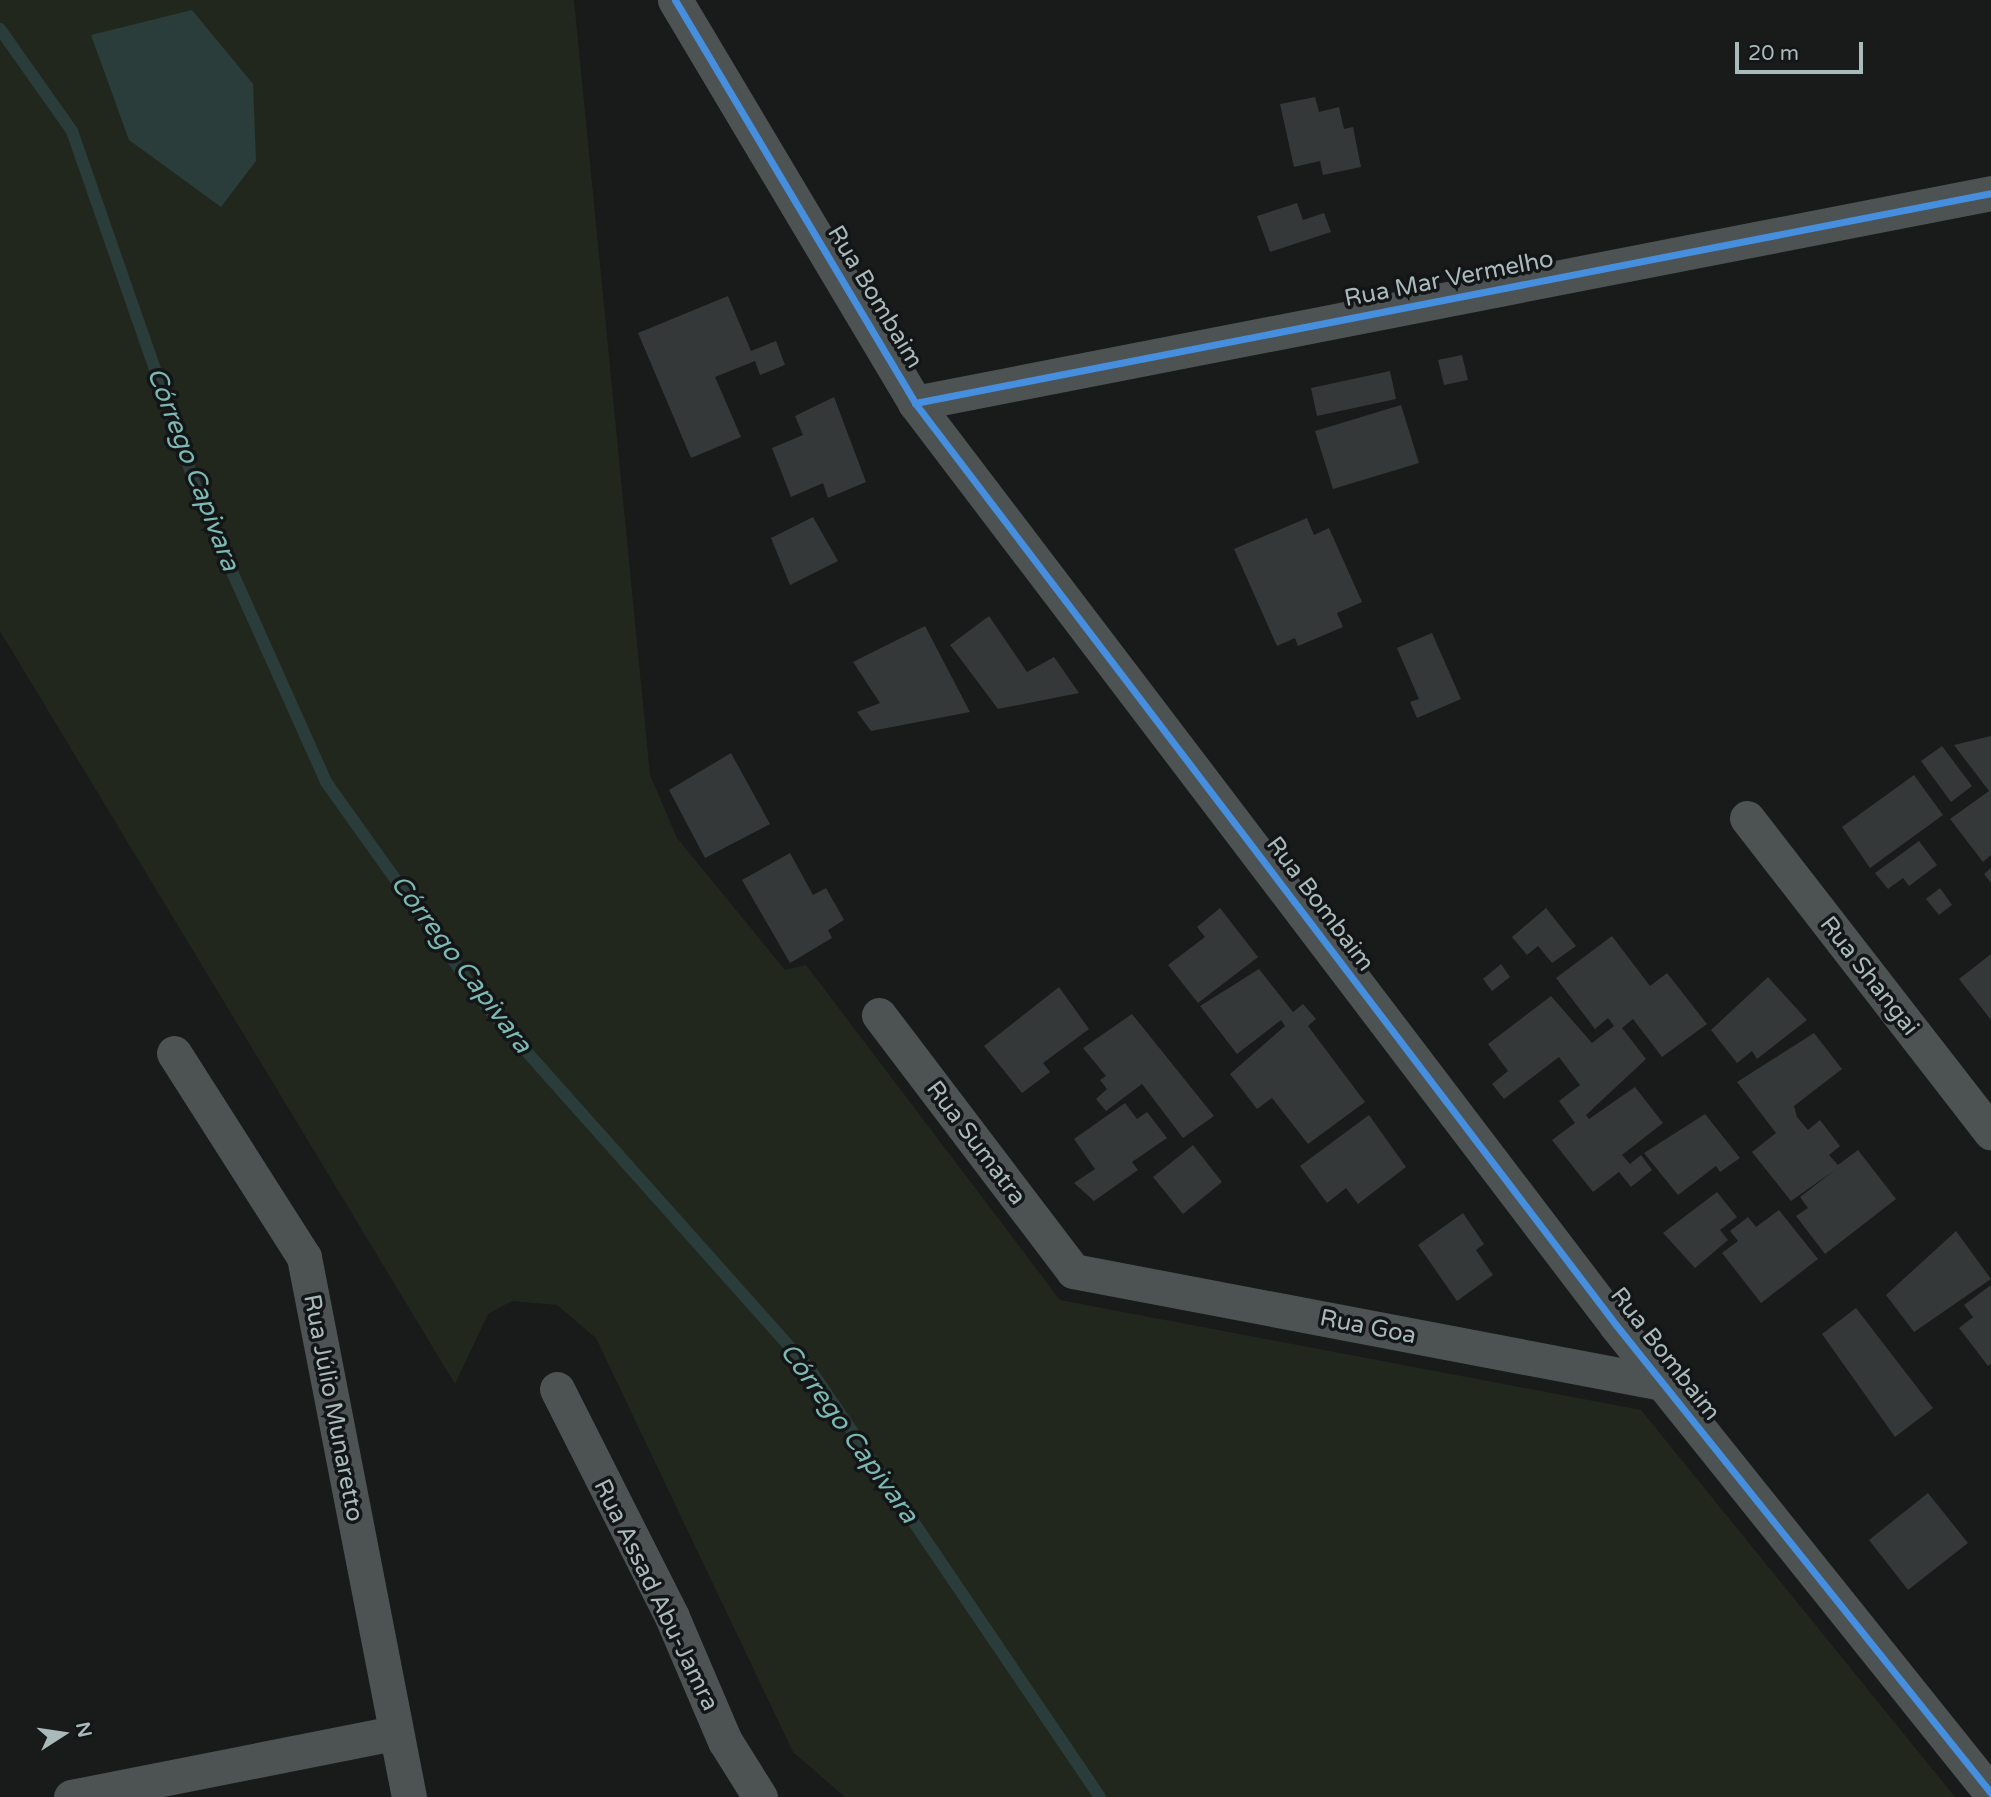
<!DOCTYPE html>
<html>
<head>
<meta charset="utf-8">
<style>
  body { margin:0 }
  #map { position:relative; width:1991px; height:1797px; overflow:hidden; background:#191a1a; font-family:"Varela Round",sans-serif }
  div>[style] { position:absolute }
  .green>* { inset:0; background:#22271e }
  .water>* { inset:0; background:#2a3d3a }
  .stream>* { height:12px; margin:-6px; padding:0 6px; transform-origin:6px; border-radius:6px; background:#2a3d3a }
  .building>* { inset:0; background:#353838 }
  .minor>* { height:35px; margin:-17.5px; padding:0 17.5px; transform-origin:17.5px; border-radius:17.5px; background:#4d5253 }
  .cycleway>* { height:7px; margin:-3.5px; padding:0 3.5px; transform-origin:3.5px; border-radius:3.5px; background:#468fdf }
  span { translate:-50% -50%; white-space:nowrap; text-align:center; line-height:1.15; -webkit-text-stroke:7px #131516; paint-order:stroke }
  .street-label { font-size:24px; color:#a9babb }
  .water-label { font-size:26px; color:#7db9b2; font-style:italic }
  .north { position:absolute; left:28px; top:1699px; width:70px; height:70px; -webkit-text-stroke:5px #131516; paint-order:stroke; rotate:78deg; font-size:19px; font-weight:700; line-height:28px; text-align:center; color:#a9babb }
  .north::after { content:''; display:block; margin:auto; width:24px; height:32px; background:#a9babb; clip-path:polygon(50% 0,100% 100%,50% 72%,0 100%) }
  .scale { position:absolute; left:1735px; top:42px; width:128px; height:32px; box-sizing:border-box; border:4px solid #a9babb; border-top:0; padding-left:9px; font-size:21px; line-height:24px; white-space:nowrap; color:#a9babb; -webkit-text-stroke:5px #131516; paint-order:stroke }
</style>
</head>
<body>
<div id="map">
  <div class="green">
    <i style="clip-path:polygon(0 0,574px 0,650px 775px,677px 838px,785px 970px,806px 965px,1060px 1300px,1641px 1410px,1955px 1797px,845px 1797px,793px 1752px,596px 1338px,557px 1305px,512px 1301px,488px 1314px,455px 1384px,0 631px)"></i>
  </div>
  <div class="water">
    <i style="clip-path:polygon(192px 10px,253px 84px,256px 161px,221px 207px,129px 140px,91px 35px)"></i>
  </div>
  <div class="stream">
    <i style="left:0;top:29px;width:125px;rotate:54.8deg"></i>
    <i style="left:72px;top:131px;width:400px;rotate:70.8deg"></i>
    <i style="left:204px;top:509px;width:299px;rotate:65.9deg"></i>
    <i style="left:326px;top:782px;width:275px;rotate:54.5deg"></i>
    <i style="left:486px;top:1006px;width:490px;rotate:48.3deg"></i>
    <i style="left:812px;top:1372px;width:513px;rotate:55.88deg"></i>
  </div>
  <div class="building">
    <i style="clip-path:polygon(1315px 97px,1319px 112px,1339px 107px,1344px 129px,1353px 127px,1361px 167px,1323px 175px,1320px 161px,1294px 167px,1280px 104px)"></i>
    <i style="clip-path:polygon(1297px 203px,1303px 220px,1324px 213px,1331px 232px,1270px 252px,1257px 216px)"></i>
    <i style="clip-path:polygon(728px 296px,751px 351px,776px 341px,785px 365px,760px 375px,755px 361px,715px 377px,741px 437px,691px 458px,638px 333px)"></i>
    <i style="clip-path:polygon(1462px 355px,1468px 380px,1444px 385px,1438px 360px)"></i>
    <i style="clip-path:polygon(1390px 371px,1396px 399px,1317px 416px,1311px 388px)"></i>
    <i style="clip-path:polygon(834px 397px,866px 482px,828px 498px,823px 483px,791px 497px,772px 448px,803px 435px,795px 416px)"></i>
    <i style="clip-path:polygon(1401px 405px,1419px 463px,1333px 489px,1315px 431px)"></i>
    <i style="clip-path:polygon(813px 517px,838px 561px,790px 585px,771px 538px)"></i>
    <i style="clip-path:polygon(1307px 518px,1314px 535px,1329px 528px,1362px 602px,1337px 613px,1343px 627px,1298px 646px,1295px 638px,1277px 646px,1234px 549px)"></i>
    <i style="clip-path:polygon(989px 616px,1027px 672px,1054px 657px,1079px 693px,998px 709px,950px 645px)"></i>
    <i style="clip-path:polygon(925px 626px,970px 712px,871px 731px,857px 712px,880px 703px,853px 662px)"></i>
    <i style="clip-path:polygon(1432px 633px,1461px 699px,1417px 718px,1410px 702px,1419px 699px,1397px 648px)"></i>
    <i style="clip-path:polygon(1991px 736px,1991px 855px,1983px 862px,1950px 819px,1989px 791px,1954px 745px)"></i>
    <i style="clip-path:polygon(1942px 746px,1972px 786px,1951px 802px,1921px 761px)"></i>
    <i style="clip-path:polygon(731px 753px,770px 824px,705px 858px,669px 790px)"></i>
    <i style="clip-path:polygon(1914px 775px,1943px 815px,1870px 868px,1842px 827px)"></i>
    <i style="clip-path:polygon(1919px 841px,1937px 865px,1909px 886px,1903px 878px,1888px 889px,1875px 873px)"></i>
    <i style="clip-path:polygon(790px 853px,813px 895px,826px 888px,844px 920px,828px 930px,832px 938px,790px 963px,742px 880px)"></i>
    <i style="clip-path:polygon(1991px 868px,1991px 883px,1984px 874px)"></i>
    <i style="clip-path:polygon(1940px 888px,1952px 905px,1939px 915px,1926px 899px)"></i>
    <i style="clip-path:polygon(1220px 908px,1258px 957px,1198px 1003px,1168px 965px,1205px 937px,1197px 927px)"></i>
    <i style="clip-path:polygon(1546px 908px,1576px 946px,1552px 963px,1538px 946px,1527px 955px,1512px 937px)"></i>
    <i style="clip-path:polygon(1612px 936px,1650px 986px,1667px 973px,1707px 1024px,1662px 1057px,1633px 1019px,1622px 1028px,1646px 1059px,1586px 1115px,1589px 1119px,1635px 1087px,1663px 1123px,1622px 1155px,1630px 1164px,1641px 1155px,1652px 1170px,1631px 1187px,1619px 1172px,1593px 1192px,1552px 1140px,1575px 1123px,1559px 1101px,1580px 1085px,1559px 1057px,1504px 1099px,1492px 1084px,1508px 1071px,1488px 1044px,1551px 996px,1592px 1043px,1614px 1026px,1608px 1018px,1595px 1029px,1556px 978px)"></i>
    <i style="clip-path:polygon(1991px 954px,1991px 1020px,1959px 979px)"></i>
    <i style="clip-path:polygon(1501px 964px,1510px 977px,1492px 991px,1483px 979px)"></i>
    <i style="clip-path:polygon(1259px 969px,1293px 1012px,1303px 1004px,1316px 1019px,1308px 1026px,1365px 1102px,1308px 1144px,1272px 1098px,1257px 1109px,1230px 1074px,1285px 1026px,1281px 1020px,1237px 1054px,1200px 1006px)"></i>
    <i style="clip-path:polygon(1768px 977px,1807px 1020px,1757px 1059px,1752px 1051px,1737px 1063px,1711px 1030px)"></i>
    <i style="clip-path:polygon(1059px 987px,1089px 1029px,1043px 1063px,1050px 1072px,1022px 1093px,984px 1046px)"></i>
    <i style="clip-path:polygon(1132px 1014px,1214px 1116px,1183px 1138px,1142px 1084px,1106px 1111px,1096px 1099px,1107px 1089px,1100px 1080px,1106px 1076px,1083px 1048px)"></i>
    <i style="clip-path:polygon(1814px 1033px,1842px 1069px,1794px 1106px,1797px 1117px,1808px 1130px,1820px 1120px,1840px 1146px,1829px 1155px,1838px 1165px,1858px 1150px,1896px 1199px,1825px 1254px,1796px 1216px,1808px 1208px,1800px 1197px,1835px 1170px,1791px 1201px,1752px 1152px,1776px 1133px,1737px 1082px)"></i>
    <i style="clip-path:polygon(1125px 1103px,1137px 1119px,1147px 1112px,1167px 1138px,1132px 1162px,1138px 1170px,1094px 1201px,1074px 1183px,1095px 1169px,1074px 1139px)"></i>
    <i style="clip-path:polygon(1705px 1114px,1740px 1158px,1720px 1172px,1716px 1166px,1678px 1195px,1644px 1153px)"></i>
    <i style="clip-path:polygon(1369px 1115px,1406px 1167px,1358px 1204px,1346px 1188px,1327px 1203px,1300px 1166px)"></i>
    <i style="clip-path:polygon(1193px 1145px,1222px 1182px,1183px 1214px,1153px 1177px)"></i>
    <i style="clip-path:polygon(1717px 1192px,1737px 1217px,1720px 1230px,1728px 1240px,1695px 1268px,1663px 1233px)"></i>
    <i style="clip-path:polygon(1779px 1210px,1818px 1259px,1761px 1303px,1722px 1253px,1738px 1241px,1730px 1231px,1748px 1217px,1756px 1227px)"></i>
    <i style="clip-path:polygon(1463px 1213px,1484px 1244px,1476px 1250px,1493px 1275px,1457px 1301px,1418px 1245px)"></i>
    <i style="clip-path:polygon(1956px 1231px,1991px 1279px,1914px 1332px,1886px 1295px)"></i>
    <i style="clip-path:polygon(1991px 1285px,1991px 1364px,1988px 1366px,1959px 1328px,1973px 1317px,1964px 1305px)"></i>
    <i style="clip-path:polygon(1856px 1308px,1933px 1408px,1895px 1437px,1822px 1334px)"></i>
    <i style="clip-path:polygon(1928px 1493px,1968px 1543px,1908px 1590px,1869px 1540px)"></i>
  </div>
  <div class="minor">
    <i style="left:675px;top:0;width:469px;rotate:59.2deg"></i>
    <i style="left:915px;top:403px;width:1158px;rotate:52.75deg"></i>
    <i style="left:1616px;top:1325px;width:600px;rotate:51.3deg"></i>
    <i style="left:915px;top:403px;width:1096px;rotate:-11.04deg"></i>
    <i style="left:1747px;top:818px;width:398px;rotate:52.2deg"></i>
    <i style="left:879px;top:1015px;width:321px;rotate:52.8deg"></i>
    <i style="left:1073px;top:1271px;width:600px;rotate:10.77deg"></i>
    <i style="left:174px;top:1053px;width:242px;rotate:57.5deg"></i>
    <i style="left:304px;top:1257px;width:550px;rotate:79deg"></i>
    <i style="left:557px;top:1389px;width:255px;rotate:63.2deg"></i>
    <i style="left:672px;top:1617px;width:135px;rotate:66.9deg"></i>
    <i style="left:725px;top:1741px;width:66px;rotate:58deg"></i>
    <i style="left:71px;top:1797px;width:330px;rotate:-11.2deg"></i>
  </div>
  <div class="cycleway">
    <i style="left:675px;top:0;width:469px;rotate:59.2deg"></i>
    <i style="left:915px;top:403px;width:1158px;rotate:52.75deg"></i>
    <i style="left:1616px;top:1325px;width:600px;rotate:51.3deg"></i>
    <i style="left:915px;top:403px;width:1096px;rotate:-11.04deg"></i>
  </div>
  <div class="street-label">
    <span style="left:1449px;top:279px;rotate:-11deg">Rua Mar Vermelho</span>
    <span style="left:875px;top:297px;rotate:59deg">Rua Bombaim</span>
    <span style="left:1320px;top:904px;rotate:53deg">Rua Bombaim</span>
    <span style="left:1869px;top:976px;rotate:52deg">Rua Shangai</span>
    <span style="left:976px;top:1143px;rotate:53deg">Rua Sumatra</span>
    <span style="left:1368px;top:1327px;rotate:11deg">Rua Goa</span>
    <span style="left:1665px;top:1354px;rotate:52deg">Rua Bombaim</span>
    <span style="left:333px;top:1408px;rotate:79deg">Rua Júlio Munaretto</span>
    <span style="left:656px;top:1595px;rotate:64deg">Rua Assad Abu-Jamra</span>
  </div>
  <div class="water-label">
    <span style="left:193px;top:469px;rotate:69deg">Córrego Capivara</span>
    <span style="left:461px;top:964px;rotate:53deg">Córrego Capivara</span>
    <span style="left:849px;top:1433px;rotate:54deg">Córrego Capivara</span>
  </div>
  <div class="north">N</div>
  <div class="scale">20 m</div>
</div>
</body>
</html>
